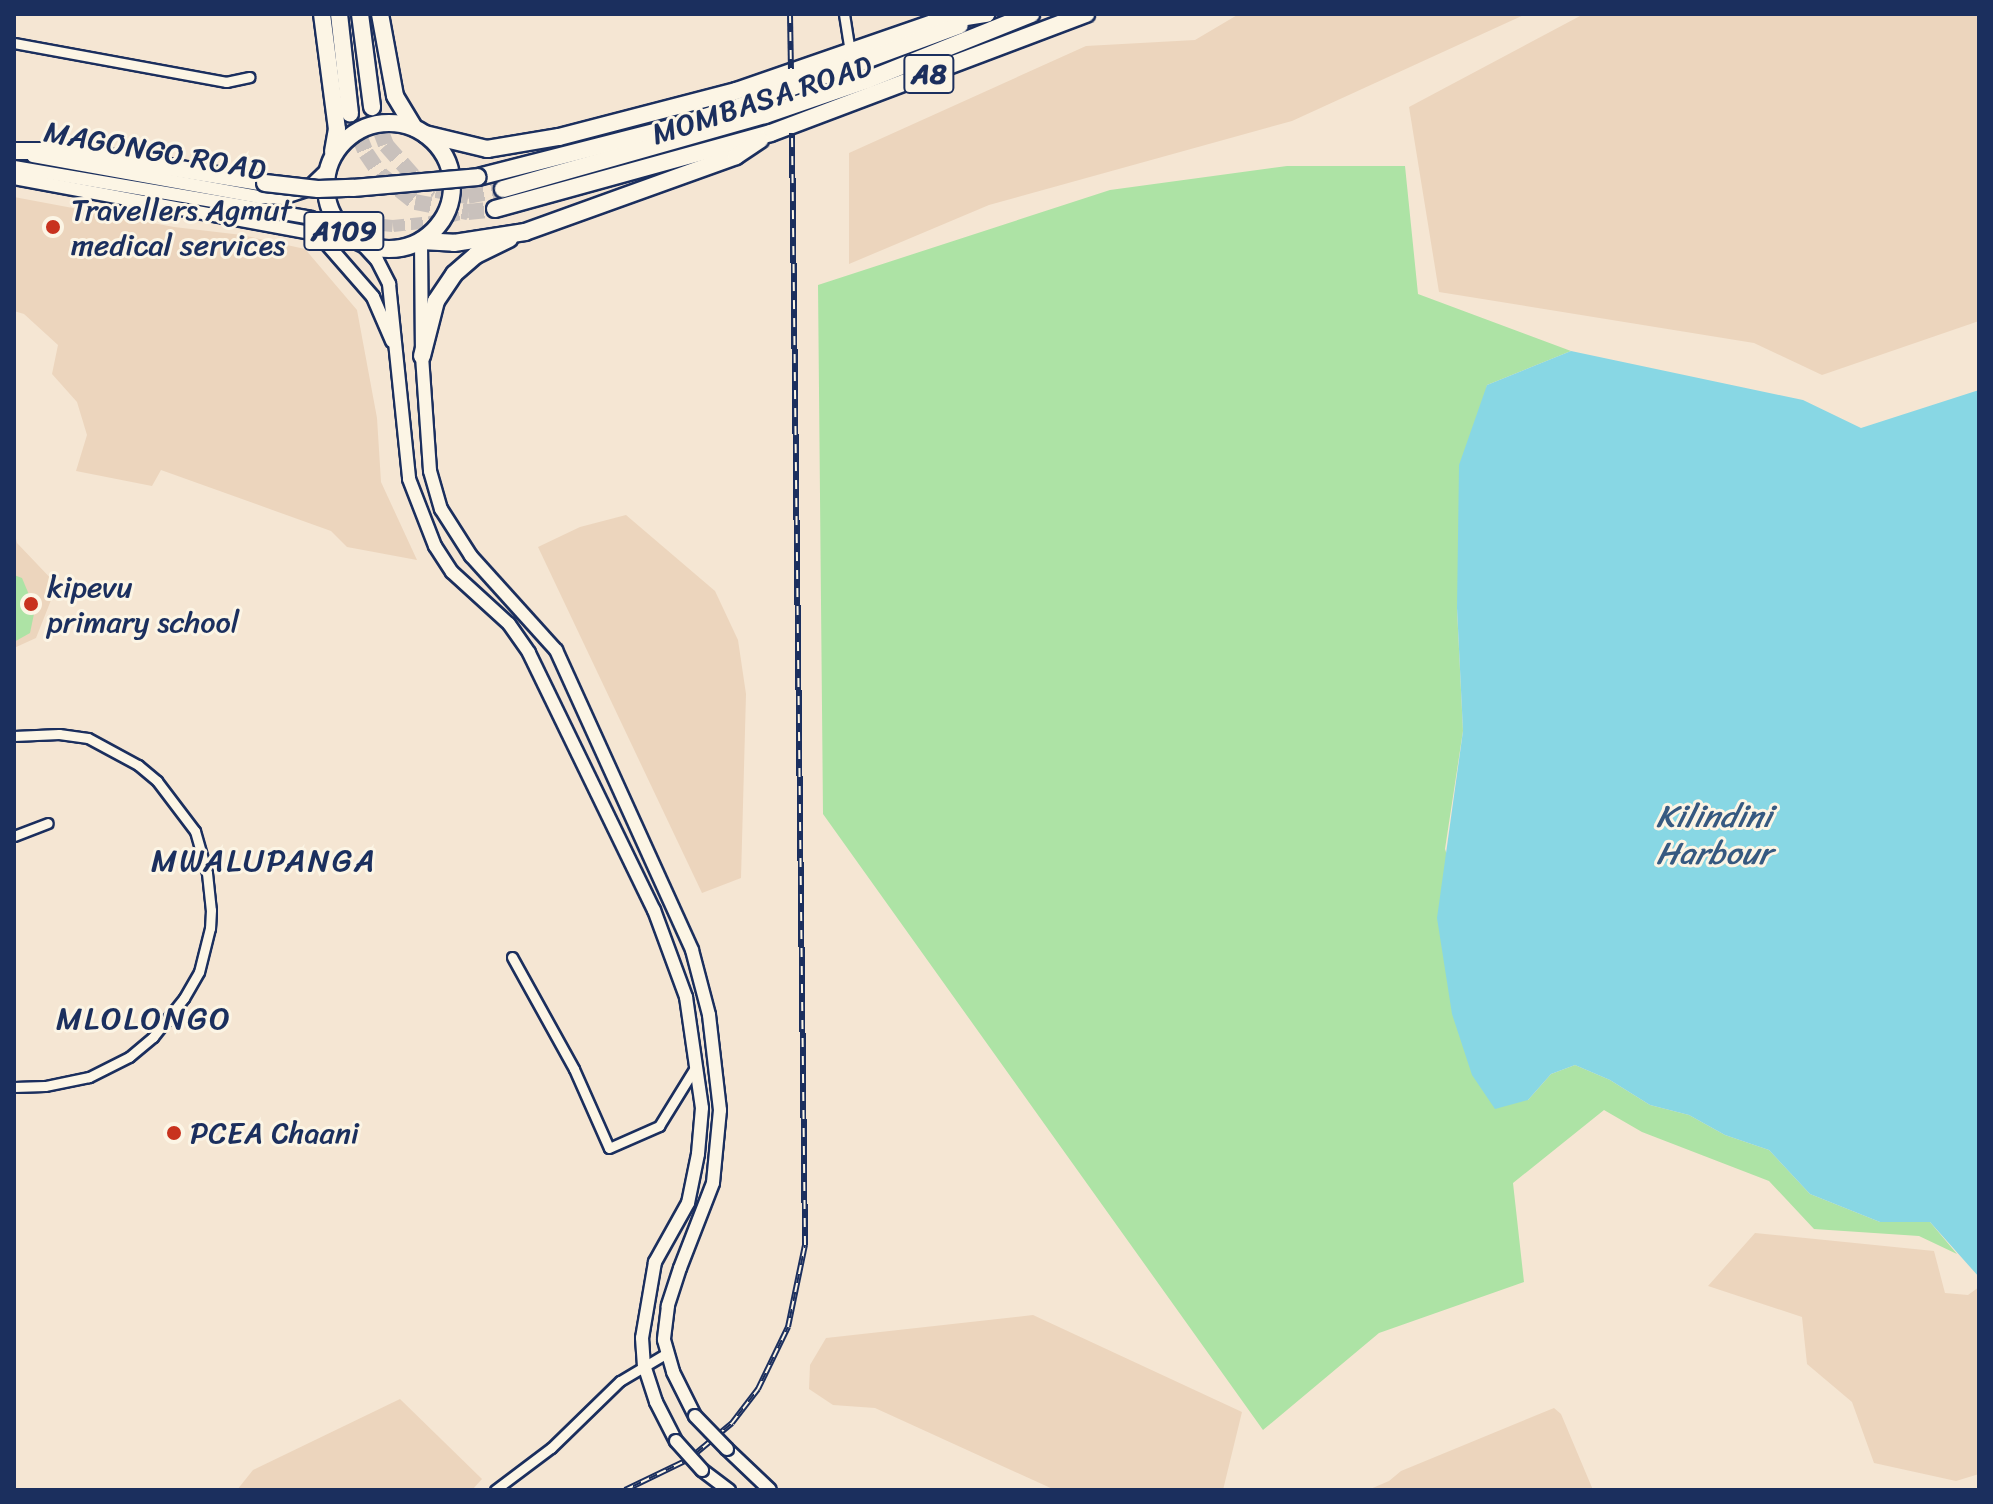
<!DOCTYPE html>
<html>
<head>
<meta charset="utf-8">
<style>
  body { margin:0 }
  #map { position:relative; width:1993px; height:1504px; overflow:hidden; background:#f5e6d3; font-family:Sriracha,sans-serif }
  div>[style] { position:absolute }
  .built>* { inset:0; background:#ecd5bd }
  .green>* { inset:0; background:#ade3a5 }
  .water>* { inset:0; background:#88d7e4 }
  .secondary-tunnel>* { height:12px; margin-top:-6px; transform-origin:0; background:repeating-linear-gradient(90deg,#c9c1bc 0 12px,transparent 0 18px) }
  .highway-tunnel>* { height:16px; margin-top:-8px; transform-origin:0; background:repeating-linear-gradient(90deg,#c9c1bc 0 16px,transparent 0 24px) }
  .roads { filter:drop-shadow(2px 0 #1b2f5e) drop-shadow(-2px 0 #1b2f5e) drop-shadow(0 2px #1b2f5e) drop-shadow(0 -2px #1b2f5e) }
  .street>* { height:9px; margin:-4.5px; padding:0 4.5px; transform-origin:4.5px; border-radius:4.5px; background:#fcf5e5 }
  .secondary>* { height:12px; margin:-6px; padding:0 6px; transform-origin:6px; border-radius:6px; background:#fcf5e5 }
  .highway>* { height:16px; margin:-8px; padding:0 8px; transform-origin:8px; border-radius:8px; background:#fcf5e5 }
  .highway>.ring { margin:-8px; padding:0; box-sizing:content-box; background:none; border:16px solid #fcf5e5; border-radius:50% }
  .rail>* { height:6px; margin-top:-3px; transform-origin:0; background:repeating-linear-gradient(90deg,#fcf5e5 0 9px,#1b2f5e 0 18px); box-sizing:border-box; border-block:2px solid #1b2f5e }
  .bridges { filter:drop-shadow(2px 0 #1b2f5e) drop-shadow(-2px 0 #1b2f5e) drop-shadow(0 2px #1b2f5e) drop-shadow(0 -2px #1b2f5e) }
  .secondary-bridge>* { height:12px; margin:-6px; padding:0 6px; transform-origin:6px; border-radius:6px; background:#fcf5e5 }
  .highway-bridge>* { height:16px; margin:-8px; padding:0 8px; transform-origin:8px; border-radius:8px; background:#fcf5e5 }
  .dots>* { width:22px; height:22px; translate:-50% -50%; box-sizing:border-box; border:4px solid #fcf5e5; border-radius:50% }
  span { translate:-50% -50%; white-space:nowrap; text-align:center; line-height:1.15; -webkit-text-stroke:6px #fcf5e5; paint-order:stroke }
  .shield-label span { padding:2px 6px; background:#fcf5e5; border:2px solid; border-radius:6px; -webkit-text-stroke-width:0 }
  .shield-label { font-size:28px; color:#1b2f5e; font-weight:700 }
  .street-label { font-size:30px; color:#1b2f5e }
  .poi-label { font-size:30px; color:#1b2f5e }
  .left { translate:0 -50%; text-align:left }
  .water-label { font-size:32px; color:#365980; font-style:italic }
  .neighbourhood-label { font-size:32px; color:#1b2f5e; letter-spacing:2px }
  .frame { position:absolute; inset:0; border:16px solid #1b2f5e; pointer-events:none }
</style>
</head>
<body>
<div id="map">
  <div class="built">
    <i style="clip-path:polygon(1239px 14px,1526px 14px,1292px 121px,989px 205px,849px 264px,849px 153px,1086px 46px,1195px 40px)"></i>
    <i style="clip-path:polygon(1617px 14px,1979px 14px,1979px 321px,1822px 375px,1754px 343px,1439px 292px,1409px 107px,1580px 16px)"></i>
    <i style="clip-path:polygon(14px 197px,174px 227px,242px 235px,305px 249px,357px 310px,377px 418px,381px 482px,417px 560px,347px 547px,331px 531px,161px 470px,152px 486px,76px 471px,87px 435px,77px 402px,52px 374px,58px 345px,24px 314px,14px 311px)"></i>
    <i style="clip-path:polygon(626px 515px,715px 591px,738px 640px,746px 694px,741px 878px,702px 893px,538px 547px,580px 527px)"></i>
    <i style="clip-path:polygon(14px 530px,17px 543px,57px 585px,36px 638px,14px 648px)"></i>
    <i style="clip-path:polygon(1755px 1233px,1934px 1251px,1945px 1293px,1968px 1295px,1979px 1287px,1979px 1474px,1956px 1481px,1874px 1463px,1852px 1402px,1807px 1364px,1802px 1317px,1708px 1286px)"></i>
    <i style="clip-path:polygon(1033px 1315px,1242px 1412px,1223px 1490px,1055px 1490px,875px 1408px,833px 1405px,809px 1389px,810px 1365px,826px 1338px)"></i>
    <i style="clip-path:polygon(400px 1399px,482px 1479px,472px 1490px,237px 1490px,253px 1470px)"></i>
    <i style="clip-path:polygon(1554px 1408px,1561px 1414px,1593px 1490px,1368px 1490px,1389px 1481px,1401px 1471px)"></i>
  </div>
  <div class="green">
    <i style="clip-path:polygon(1287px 166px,1405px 166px,1418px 294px,1571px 351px,1487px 385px,1457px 608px,1463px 731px,1445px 849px,1528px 1100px,1551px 1074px,1575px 1065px,1610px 1080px,1650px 1105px,1689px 1115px,1725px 1135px,1769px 1150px,1810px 1194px,1880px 1222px,1930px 1222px,1957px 1254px,1919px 1236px,1814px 1229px,1769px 1181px,1642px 1132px,1604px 1110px,1513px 1183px,1524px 1282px,1379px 1333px,1263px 1430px,823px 814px,818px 285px,1110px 190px)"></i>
    <i style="clip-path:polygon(14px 575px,22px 578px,35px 609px,30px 633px,14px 642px)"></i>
  </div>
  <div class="water">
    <i style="clip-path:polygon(1571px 351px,1803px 400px,1861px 428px,1979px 390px,1979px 1277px,1930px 1222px,1880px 1222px,1810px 1194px,1769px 1150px,1725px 1135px,1689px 1115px,1650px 1105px,1610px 1080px,1575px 1065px,1551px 1074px,1528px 1100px,1495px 1109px,1472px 1075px,1452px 1014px,1437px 918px,1463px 731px,1457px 608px,1459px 465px,1487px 385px)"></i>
  </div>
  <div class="secondary-tunnel">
    <i style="left:311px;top:218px;width:82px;rotate:5.6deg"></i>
    <i style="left:393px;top:226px;width:37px;rotate:-6deg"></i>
    <i style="left:430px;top:222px;width:39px;rotate:-15deg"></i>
  </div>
  <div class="highway-tunnel">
    <i style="left:372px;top:107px;width:40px;rotate:69.8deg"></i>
    <i style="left:386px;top:145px;width:43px;rotate:48.8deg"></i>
    <i style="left:414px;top:177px;width:26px;rotate:31deg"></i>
    <i style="left:436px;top:190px;width:33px;rotate:11deg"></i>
    <i style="left:468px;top:196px;width:36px;rotate:-11deg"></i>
    <i style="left:350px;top:113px;width:43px;rotate:68.2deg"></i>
    <i style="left:366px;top:153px;width:27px;rotate:56deg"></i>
    <i style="left:381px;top:175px;width:43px;rotate:38.5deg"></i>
    <i style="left:415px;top:202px;width:54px;rotate:10.7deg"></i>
    <i style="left:468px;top:212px;width:27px;rotate:-6deg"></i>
  </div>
  <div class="roads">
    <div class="street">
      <i style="left:844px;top:14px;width:36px;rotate:81deg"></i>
      <i style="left:14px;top:43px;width:216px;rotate:10.4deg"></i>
      <i style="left:226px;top:82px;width:24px;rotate:-12deg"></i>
      <i style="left:14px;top:736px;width:45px;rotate:-2.5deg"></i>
      <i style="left:59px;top:734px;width:29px;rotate:8deg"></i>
      <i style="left:88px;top:738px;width:57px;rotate:28.4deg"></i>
      <i style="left:138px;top:765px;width:25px;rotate:40deg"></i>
      <i style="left:157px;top:781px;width:63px;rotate:52.8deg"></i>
      <i style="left:195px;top:831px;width:44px;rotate:74.1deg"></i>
      <i style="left:207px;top:873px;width:37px;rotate:84deg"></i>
      <i style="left:211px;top:910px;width:18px;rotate:93deg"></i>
      <i style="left:210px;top:928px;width:45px;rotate:104deg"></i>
      <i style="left:199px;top:972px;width:30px;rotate:120deg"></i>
      <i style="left:184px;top:998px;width:50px;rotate:128.5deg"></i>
      <i style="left:153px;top:1037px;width:31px;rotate:140deg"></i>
      <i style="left:129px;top:1057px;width:45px;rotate:153.4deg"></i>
      <i style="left:89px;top:1077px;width:45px;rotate:168.4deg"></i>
      <i style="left:45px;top:1086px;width:31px;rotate:178deg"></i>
      <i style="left:14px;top:836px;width:36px;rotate:-21deg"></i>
      <i style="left:512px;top:957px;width:128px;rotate:61deg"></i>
      <i style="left:574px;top:1069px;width:86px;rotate:66.1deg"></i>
      <i style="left:609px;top:1148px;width:55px;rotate:-23.7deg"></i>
      <i style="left:659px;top:1126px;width:70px;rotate:-58.3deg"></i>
      <i style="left:495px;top:1490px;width:70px;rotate:-36.9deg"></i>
      <i style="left:551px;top:1448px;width:96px;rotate:-44.2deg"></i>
      <i style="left:620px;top:1381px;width:55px;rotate:-30.8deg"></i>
    </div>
    <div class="secondary">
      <i style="left:33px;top:156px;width:229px;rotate:10.3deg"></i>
      <i style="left:258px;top:197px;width:24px;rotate:2deg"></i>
      <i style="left:282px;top:198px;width:25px;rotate:-18deg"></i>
      <i style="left:306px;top:190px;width:28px;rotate:-44deg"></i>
      <i style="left:14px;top:167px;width:301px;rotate:9.7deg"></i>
      <i style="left:14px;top:178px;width:335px;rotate:10.5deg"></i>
      <i style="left:343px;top:239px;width:20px;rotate:15deg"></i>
      <i style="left:362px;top:244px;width:22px;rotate:47deg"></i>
      <i style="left:377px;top:260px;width:27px;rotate:63deg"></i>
      <i style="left:389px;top:284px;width:196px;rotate:84.1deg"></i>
      <i style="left:409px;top:479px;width:72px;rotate:68.8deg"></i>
      <i style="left:435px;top:546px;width:31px;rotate:57deg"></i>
      <i style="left:452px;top:572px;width:77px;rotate:42.4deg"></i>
      <i style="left:509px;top:624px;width:35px;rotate:55deg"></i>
      <i style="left:529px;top:653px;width:286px;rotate:64.1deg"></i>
      <i style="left:654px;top:910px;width:93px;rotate:69.8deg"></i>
      <i style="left:686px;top:997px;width:112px;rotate:81.8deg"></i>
      <i style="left:702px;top:1108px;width:46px;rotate:95deg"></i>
      <i style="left:698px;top:1154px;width:50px;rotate:101.5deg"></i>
      <i style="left:688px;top:1203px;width:68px;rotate:119.2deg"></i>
      <i style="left:655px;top:1262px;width:77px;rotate:99.7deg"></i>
      <i style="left:642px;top:1338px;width:27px;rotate:86deg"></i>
      <i style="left:644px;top:1365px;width:39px;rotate:72deg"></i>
      <i style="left:656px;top:1402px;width:44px;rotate:62.9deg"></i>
      <i style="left:319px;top:235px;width:82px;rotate:48.9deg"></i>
      <i style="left:373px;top:297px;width:48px;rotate:66.6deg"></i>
      <i style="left:421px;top:241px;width:115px;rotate:89.5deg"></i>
      <i style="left:422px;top:356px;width:115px;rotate:86deg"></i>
      <i style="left:430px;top:471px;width:40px;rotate:74deg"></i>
      <i style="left:441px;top:509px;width:56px;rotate:57.4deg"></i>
      <i style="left:471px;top:556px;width:127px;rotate:47.9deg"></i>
      <i style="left:556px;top:650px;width:329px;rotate:65.6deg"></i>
      <i style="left:692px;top:950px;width:67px;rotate:75.3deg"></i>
      <i style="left:709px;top:1015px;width:96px;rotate:83.4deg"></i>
      <i style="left:720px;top:1110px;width:73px;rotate:95.5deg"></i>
      <i style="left:713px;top:1183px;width:91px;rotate:111.2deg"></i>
      <i style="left:680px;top:1268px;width:40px;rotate:108deg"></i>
      <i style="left:668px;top:1306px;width:34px;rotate:97deg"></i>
      <i style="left:664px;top:1340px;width:33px;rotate:74deg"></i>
      <i style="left:673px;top:1372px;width:49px;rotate:63.4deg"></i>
      <i style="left:727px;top:1449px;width:59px;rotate:43.6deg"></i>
      <i style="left:702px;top:1470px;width:34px;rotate:37deg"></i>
    </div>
    <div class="highway">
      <i style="left:322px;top:14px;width:116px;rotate:82.6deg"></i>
      <i style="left:337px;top:129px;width:23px;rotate:100deg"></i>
      <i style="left:339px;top:14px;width:100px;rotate:83.7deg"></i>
      <i style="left:360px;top:14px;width:94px;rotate:82.6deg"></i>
      <i style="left:380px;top:14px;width:83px;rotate:79.6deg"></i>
      <i style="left:395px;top:96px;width:37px;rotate:59deg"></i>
      <i class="ring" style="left:326px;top:123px;width:110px;height:110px"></i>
      <i style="left:425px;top:134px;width:64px;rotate:13.6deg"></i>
      <i style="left:487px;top:149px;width:73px;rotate:-9.5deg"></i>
      <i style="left:559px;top:137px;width:183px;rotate:-14.6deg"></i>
      <i style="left:736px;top:91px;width:211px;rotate:-19.1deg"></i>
      <i style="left:935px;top:22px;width:52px;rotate:-8.9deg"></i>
      <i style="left:14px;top:151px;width:56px"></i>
      <i style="left:70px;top:151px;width:198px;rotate:9.3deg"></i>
      <i style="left:478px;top:177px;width:187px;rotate:-14.3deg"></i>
      <i style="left:659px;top:131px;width:89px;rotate:-17deg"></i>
      <i style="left:744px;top:105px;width:230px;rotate:-20.3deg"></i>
      <i style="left:503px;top:189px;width:272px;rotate:-15.8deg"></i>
      <i style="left:765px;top:115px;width:108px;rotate:-18.9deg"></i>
      <i style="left:867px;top:80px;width:177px;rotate:-21.9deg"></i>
      <i style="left:495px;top:209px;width:286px;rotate:-15.4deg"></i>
      <i style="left:771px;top:133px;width:337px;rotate:-20.7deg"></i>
      <i style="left:421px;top:241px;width:33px;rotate:3deg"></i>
      <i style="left:454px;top:243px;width:72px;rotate:-8.8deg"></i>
      <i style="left:525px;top:232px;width:224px;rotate:-19.8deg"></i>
      <i style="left:736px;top:156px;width:29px;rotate:-34deg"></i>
      <i style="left:422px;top:356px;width:57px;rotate:-75.7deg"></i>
      <i style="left:436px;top:301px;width:32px;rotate:-56deg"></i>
      <i style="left:454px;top:274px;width:29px;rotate:-41deg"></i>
      <i style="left:476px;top:255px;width:37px;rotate:-26deg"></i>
    </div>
  </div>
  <div class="rail">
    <i style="left:790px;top:14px;width:55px;rotate:89deg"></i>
    <i style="left:625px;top:1490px;width:71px;rotate:-25.8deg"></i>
    <i style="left:689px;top:1459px;width:56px;rotate:-39.9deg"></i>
    <i style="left:732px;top:1423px;width:43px;rotate:-52.6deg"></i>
    <i style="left:758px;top:1389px;width:69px;rotate:-64.2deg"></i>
    <i style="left:788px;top:1327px;width:84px;rotate:-78.3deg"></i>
    <i style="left:805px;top:1245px;width:1112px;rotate:-90.67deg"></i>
  </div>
  <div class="bridges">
    <div class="secondary-bridge">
      <i style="left:695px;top:1416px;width:46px;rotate:45.9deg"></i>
      <i style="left:676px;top:1441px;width:39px;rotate:48deg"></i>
    </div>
    <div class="highway-bridge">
      <i style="left:265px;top:183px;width:53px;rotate:6.5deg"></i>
      <i style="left:318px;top:189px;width:35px;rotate:-2deg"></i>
      <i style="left:353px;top:188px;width:125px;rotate:-5deg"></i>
    </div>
  </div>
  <div class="dots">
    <i style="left:53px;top:227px;background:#c8321e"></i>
    <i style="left:31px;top:604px;background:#c8321e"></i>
    <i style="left:174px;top:1133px;background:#c8321e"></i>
  </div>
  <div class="shield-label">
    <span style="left:929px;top:74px">A8</span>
    <span style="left:344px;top:231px">A109</span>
  </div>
  <div class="street-label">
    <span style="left:762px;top:100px;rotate:-18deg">MOMBASA ROAD</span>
    <span style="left:155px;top:151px;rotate:10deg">MAGONGO ROAD</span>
  </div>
  <div class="poi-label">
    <span class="left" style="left:71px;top:227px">Travellers Agmut<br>medical services</span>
    <span class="left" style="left:47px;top:604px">kipevu<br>primary school</span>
    <span class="left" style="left:190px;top:1133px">PCEA Chaani</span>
  </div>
  <div class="water-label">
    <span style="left:1714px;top:836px">Kilindini<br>Harbour</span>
  </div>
  <div class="neighbourhood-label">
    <span style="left:264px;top:861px">MWALUPANGA</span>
    <span style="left:144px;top:1019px">MLOLONGO</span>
  </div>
  <div class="frame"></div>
</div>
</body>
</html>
